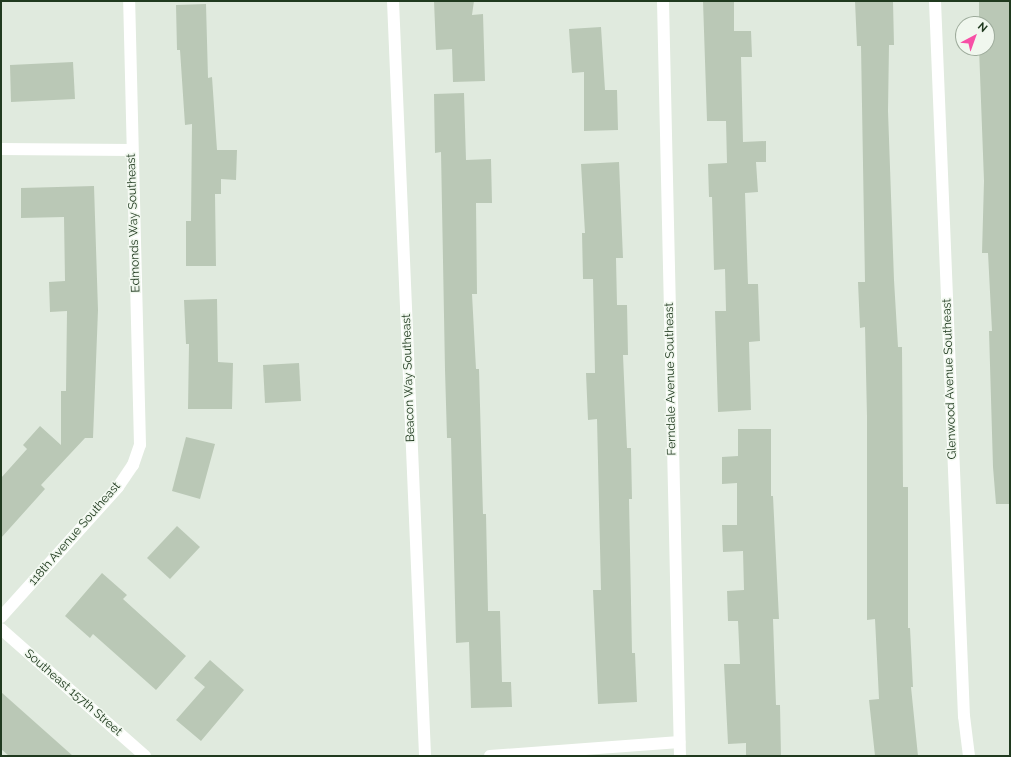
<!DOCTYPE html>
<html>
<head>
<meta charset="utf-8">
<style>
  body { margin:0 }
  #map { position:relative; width:1011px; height:757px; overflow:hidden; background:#e0eade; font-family:Raleway,sans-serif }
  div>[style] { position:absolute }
  .building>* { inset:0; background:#bac8b6 }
  .minor>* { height:12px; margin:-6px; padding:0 6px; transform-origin:6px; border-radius:6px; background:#fff }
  span { translate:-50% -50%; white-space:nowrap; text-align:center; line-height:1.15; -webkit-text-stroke:3px #f0f7ee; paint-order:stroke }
  .street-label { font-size:12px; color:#203a1f }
  .frame { position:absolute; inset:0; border:2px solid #203a1f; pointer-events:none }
  .north { position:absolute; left:955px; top:16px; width:40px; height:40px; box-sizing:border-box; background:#f0f7ee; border:1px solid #9dab9b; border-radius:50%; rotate:41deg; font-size:11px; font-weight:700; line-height:16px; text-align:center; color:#203a1f }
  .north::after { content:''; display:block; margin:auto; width:14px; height:18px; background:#f74fa6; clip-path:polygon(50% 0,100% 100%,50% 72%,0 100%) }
</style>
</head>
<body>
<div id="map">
  <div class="building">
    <i style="clip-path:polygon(434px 1px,474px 1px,472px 15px,483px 14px,485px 81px,453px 82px,452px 49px,436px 50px)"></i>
    <i style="clip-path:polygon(703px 1px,734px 1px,734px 31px,751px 31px,752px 57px,741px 57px,743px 142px,766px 141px,766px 162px,756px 162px,758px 192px,745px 193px,748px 284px,758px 284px,760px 341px,749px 342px,751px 410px,718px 412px,715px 311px,726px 311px,725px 269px,714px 270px,712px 197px,709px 197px,708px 164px,727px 163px,726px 121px,707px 121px)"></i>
    <i style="clip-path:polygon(855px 1px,893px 1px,894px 45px,889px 45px,888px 111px,894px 280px,898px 347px,902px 347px,903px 487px,908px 487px,908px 628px,910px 628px,913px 687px,911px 687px,918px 756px,875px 756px,869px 700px,879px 699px,875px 619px,867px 620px,867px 417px,865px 327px,860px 328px,858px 282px,865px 282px,861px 46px,857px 46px)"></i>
    <i style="clip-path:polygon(979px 1px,1010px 1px,1010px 504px,996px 504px,993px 467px,989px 331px,992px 331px,988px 253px,982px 253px,984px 181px,979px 48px,987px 48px,987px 24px,979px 24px)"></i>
    <i style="clip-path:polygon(206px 4px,208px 78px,212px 77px,217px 150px,237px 150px,236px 180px,221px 179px,221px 194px,215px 194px,216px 266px,186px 266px,186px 221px,191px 221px,192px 124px,185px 125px,180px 50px,177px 50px,176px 5px)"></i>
    <i style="clip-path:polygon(601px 27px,605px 90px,617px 90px,618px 130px,584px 131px,584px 72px,572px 73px,569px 29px)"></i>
    <i style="clip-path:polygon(73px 62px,75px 99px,11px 102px,10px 65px)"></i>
    <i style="clip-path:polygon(464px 93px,466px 160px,491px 159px,492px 203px,476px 203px,477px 294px,472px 294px,476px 369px,479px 369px,483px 514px,486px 514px,488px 611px,500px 611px,502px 682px,511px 682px,512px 707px,471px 708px,469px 642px,456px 643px,451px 438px,447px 438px,445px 370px,441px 152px,435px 153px,434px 94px)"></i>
    <i style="clip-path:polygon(619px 162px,623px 258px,616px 258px,617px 305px,627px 305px,628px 355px,623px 355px,627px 448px,631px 448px,632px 499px,629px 499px,632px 653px,635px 653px,637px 702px,598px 704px,593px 590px,601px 590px,597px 419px,588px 420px,586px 373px,595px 373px,593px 279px,583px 279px,582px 233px,585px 233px,581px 164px)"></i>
    <i style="clip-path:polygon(94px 186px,98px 310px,93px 438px,85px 438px,41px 485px,45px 489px,1px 538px,1px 478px,27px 449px,23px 445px,40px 426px,61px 445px,61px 391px,66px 391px,67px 311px,50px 312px,49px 282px,65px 281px,64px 217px,21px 218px,21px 188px)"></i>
    <i style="clip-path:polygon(217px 299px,218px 362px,233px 363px,232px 409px,188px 409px,189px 344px,186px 344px,184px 300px)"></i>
    <i style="clip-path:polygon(299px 363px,301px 401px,265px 403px,263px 365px)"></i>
    <i style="clip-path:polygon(738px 429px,771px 429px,771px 496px,773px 496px,779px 619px,773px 619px,776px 705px,780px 705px,781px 756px,746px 756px,746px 743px,728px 744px,724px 664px,740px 664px,738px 621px,728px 621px,727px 591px,744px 590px,743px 551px,723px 552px,722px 525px,737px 525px,737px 483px,722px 484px,722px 457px,738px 456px)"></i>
    <i style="clip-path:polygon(186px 437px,215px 444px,200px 499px,172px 491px)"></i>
    <i style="clip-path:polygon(177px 526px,200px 547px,170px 579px,147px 558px)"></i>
    <i style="clip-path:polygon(102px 573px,127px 595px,123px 599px,186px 656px,156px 690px,93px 634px,90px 638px,65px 616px)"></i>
    <i style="clip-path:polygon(210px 660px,244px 690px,201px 741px,176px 720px,205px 687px,194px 678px)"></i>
    <i style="clip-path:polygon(1px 692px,73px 756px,9px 756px,1px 749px)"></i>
  </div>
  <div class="minor">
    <i style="left:393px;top:1px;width:756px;rotate:87.57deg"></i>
    <i style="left:663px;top:1px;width:755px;rotate:88.71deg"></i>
    <i style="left:935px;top:1px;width:716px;rotate:87.68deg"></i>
    <i style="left:964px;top:716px;width:40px;rotate:82.9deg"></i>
    <i style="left:1px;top:149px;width:131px;rotate:0.4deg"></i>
    <i style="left:1px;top:617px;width:175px;rotate:-48deg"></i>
    <i style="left:118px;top:487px;width:27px;rotate:-56deg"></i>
    <i style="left:133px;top:465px;width:21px;rotate:-71deg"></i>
    <i style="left:140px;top:445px;width:444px;rotate:-91.4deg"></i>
    <i style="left:1px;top:629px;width:192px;rotate:41.4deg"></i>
    <i style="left:490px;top:756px;width:190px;rotate:-4.2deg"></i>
  </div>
  <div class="street-label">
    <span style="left:134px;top:223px;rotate:-92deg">Edmonds Way Southeast</span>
    <span style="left:409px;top:378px;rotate:-92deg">Beacon Way Southeast</span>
    <span style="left:671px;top:379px;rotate:-91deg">Ferndale Avenue Southeast</span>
    <span style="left:950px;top:379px;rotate:-92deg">Glenwood Avenue Southeast</span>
    <span style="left:75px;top:534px;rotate:-49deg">118th Avenue Southeast</span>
    <span style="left:73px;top:693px;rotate:41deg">Southeast 157th Street</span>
  </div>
  <div class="frame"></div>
  <div class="north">N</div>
</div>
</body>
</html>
